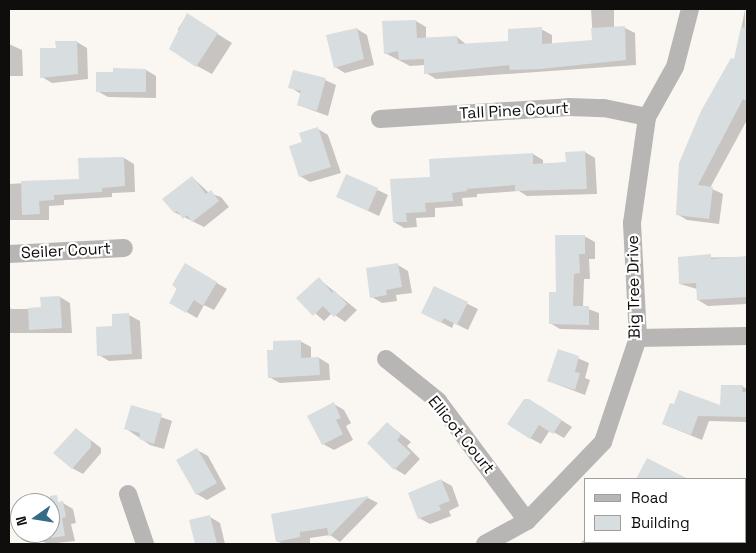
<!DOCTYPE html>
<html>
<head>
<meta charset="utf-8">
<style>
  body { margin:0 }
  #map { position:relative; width:756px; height:553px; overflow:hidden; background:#faf6f2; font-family:"Space Grotesk",sans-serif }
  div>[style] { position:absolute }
  .shadow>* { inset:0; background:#0003 }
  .building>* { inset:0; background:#d8dddf }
  .minor>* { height:18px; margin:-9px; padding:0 9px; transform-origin:9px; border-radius:9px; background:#b7b6b4 }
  span { translate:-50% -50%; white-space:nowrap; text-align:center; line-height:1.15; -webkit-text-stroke:4.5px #fff; paint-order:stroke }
  .street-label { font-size:16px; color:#100e0d }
  .frame { position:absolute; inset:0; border:10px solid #100e0d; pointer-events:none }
  .legend { position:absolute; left:584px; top:478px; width:162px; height:65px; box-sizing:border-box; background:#fff; border:1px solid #9f9f9e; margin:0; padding:6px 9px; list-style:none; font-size:15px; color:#100e0d }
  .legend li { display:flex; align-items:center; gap:10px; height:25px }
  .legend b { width:25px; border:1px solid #9f9f9e }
  .north { position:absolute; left:10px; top:493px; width:50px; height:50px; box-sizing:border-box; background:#fff; border:1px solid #9f9f9e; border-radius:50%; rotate:257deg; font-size:14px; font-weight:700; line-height:20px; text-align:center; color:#100e0d }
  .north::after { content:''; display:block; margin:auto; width:18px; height:22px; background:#366b87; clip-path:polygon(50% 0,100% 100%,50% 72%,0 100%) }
</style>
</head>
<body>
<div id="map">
  <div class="shadow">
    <i style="clip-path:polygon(591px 9px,614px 9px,614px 28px,625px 28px,635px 33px,636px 65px,436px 79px,426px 73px,425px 65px,410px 66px,385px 53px,416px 21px,426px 27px,426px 39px,457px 37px,467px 45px,509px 42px,541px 29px,552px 35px,552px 44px,593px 41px)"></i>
    <i style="clip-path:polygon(745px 9px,747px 120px,710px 188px,723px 194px,719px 224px,687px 220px,677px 214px,735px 61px)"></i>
    <i style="clip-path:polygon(187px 15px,232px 43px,212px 74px,197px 66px,178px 29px)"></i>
    <i style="clip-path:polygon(357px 29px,367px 35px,374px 65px,345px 73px,335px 67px)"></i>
    <i style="clip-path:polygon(77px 42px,87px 48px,88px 79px,52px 83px,42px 77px)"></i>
    <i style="clip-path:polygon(9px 44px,22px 50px,23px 76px,9px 76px)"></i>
    <i style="clip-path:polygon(146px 70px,156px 76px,156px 98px,108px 97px,97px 91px)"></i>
    <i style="clip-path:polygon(325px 80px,336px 85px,328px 116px,298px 105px,301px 94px,290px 87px)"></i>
    <i style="clip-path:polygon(318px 129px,328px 135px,341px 173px,310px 182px,300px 176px)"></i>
    <i style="clip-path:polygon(585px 152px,595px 158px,597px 194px,527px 196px,519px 191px,477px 194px,477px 197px,462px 198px,463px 206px,435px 208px,435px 217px,416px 218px,417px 227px,404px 228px,394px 222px,432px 178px,533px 154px,543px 160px,543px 165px,567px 164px)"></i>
    <i style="clip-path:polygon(124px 158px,134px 164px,135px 192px,112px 193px,112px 197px,64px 200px,64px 205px,49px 206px,49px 220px,9px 220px,9px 184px,81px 180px)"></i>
    <i style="clip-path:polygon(347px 175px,388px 195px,379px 216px,338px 197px)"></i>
    <i style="clip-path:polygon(192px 177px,209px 193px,221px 197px,229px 207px,204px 227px,174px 212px)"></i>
    <i style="clip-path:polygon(584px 236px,595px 242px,595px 259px,589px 259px,590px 279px,584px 279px,583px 307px,599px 313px,599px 330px,560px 329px,550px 323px,558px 294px)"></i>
    <i style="clip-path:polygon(747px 257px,747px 304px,708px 306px,698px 300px,697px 289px,680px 284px,679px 258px)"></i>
    <i style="clip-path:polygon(186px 265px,227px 289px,214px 310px,204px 305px,197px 318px,171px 303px)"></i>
    <i style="clip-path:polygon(398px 265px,408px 271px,412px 293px,396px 295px,397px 301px,382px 303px,372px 297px)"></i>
    <i style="clip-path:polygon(319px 279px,357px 310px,345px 322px,332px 313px,324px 321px,298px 298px)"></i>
    <i style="clip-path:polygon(435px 288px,478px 309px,468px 330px,454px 323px,452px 328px,433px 318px)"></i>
    <i style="clip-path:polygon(60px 297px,70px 303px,72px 333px,9px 333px,9px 305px,11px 309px,42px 309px)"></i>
    <i style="clip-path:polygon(113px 315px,129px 315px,140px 321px,142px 359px,109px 361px,99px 355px,114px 327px)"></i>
    <i style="clip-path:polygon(300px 341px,311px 347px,311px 359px,319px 358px,329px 364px,330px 380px,280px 383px,269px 377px,275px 351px)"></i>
    <i style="clip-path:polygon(559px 350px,589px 363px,585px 378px,590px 380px,585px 395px,548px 381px)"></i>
    <i style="clip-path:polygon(742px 386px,747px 389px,747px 422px,709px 421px,702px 440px,663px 424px,721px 407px)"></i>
    <i style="clip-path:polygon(334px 404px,344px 410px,351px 423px,346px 426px,353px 440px,334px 450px,323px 444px)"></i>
    <i style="clip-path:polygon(540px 406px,572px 427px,564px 438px,550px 430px,541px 444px,530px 438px)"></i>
    <i style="clip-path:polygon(132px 407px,172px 421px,164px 449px,150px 445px,125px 428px)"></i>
    <i style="clip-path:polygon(387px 423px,411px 442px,407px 446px,420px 459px,405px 475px,395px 469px)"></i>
    <i style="clip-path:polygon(76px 429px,101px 448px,101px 453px,83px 474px,72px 468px)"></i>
    <i style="clip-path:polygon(197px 450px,208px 456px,226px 489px,207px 500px,197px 494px)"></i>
    <i style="clip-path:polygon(441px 480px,452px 486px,459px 506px,449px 511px,451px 516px,430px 524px,419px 518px)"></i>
    <i style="clip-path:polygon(368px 498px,378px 503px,340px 542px,330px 535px,310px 538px,310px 543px,302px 544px,283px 544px,277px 541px,272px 515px)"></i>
    <i style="clip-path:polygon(63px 503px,73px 509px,76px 523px,71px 524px,75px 541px,48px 544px,40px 540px,39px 533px,50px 533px,50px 505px)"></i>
    <i style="clip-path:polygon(210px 517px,220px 523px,225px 544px,196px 544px,191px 521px)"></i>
    <i style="clip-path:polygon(584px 540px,592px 544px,641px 542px,639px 544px,579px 544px)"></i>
  </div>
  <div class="building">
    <i style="clip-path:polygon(187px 13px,218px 33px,196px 67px,169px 49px)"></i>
    <i style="clip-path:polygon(416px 20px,417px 38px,457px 36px,458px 44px,508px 41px,508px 29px,542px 27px,542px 44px,592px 40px,591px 28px,625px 26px,626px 60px,540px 69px,510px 70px,509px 65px,424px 74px,424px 59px,399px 60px,398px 51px,384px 54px,382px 21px)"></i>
    <i style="clip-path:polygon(741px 27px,747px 28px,747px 101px,743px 99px,698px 185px,713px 187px,709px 219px,676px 215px,679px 163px,701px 111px,731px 58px,734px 59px)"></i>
    <i style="clip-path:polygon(357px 28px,364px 59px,334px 68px,326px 35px)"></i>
    <i style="clip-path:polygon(55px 41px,77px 41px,78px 74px,40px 78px,40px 48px,56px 48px)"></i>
    <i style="clip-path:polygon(113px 68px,146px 69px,146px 92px,96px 92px,96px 72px,113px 72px)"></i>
    <i style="clip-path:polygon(293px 70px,326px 78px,317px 111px,297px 105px,301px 91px,288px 88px)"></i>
    <i style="clip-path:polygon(318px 127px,331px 167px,299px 177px,289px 146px,302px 142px,299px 133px)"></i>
    <i style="clip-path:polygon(585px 151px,587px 189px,515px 191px,515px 185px,467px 189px,467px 191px,452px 193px,453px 201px,425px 203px,426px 212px,406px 213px,407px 222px,393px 222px,390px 179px,430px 177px,429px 159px,533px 153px,533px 164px,566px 162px,565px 152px)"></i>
    <i style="clip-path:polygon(124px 157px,125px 186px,102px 188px,102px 192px,54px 195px,54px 200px,39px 201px,40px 214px,22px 215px,21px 181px,79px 179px,78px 158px)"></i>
    <i style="clip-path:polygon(346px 174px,378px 188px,368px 211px,336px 197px)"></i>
    <i style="clip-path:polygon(192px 176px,206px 194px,211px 190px,219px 201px,192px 222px,187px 215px,183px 219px,177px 211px,174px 213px,162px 199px)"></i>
    <i style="clip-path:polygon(555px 235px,585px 235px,585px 254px,579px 254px,580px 273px,574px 274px,573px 306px,589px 306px,589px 325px,549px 324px,549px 292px,556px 292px)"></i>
    <i style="clip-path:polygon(711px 254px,711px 259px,747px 256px,747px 297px,697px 300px,696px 283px,679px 284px,678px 257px)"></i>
    <i style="clip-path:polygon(185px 263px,217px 282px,203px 306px,194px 300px,186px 313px,169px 303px,177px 289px,172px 285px)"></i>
    <i style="clip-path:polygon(398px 263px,402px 287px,386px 290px,387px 295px,370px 298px,366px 268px)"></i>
    <i style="clip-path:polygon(319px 277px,332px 293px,334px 290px,347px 304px,334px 317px,323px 306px,313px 316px,296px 298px)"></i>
    <i style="clip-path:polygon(434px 286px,468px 302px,457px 325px,444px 318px,441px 323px,421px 313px)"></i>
    <i style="clip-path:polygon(60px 296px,62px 328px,29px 330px,28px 308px,41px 307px,40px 297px)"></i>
    <i style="clip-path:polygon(129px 313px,132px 354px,97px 356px,96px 327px,112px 326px,112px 314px)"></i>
    <i style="clip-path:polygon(301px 340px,301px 358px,319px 357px,320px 375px,268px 378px,267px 350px,273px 350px,273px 341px)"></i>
    <i style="clip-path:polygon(558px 349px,579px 356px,575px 372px,580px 373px,575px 390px,547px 381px)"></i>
    <i style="clip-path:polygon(721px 385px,743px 385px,742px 392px,747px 392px,747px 417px,698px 416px,691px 435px,662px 424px,670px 403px,674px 404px,679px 390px,720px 405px)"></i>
    <i style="clip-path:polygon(524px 399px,529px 399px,562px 420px,553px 434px,539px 425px,530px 439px,507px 424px)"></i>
    <i style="clip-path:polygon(334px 402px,341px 418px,336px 420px,343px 434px,322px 445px,307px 416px)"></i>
    <i style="clip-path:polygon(131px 405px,162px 414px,154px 444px,139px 439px,140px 433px,124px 429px)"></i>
    <i style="clip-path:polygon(387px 422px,401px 435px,397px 440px,411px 453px,394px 470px,367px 443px)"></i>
    <i style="clip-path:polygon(76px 428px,91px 441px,91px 447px,72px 469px,53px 453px)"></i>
    <i style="clip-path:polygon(197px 448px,217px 483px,196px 495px,176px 460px)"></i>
    <i style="clip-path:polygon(647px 458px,688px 479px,636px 479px)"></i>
    <i style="clip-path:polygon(441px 479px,450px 501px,439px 505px,441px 510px,418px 519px,408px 493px)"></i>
    <i style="clip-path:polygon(57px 495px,58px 502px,63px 501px,66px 517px,62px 518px,65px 536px,50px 538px,50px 496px)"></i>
    <i style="clip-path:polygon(369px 496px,329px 537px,327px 528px,300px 532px,300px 537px,276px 542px,271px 514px)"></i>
    <i style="clip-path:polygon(210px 515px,217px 544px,195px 544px,189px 520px)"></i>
  </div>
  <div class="minor">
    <i style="left:380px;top:119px;width:189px;rotate:-3.6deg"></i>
    <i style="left:569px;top:107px;width:35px;rotate:2deg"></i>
    <i style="left:604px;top:108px;width:44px;rotate:11.8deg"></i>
    <i style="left:9px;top:254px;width:115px;rotate:-3deg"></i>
    <i style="left:638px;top:338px;width:109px;rotate:-1.1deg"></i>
    <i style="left:386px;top:359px;width:67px;rotate:38.9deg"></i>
    <i style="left:438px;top:401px;width:149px;rotate:53.4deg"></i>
    <i style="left:128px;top:494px;width:53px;rotate:71.2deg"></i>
    <i style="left:485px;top:544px;width:48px;rotate:-28.7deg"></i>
    <i style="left:527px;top:521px;width:110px;rotate:-46.1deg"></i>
    <i style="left:603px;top:442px;width:110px;rotate:-71.4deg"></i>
    <i style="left:638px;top:338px;width:115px;rotate:-93deg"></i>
    <i style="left:632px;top:223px;width:107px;rotate:-81.9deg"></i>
    <i style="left:647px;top:117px;width:57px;rotate:-60.8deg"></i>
    <i style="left:675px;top:67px;width:60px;rotate:-75.5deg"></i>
  </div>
  <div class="street-label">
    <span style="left:514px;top:111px;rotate:-3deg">Tall Pine Court</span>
    <span style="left:66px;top:251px;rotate:-3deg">Seiler Court</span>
    <span style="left:634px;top:287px;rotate:-91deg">Big Tree Drive</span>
    <span style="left:461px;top:435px;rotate:51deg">Ellicot Court</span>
  </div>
  <div class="frame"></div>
  <ul class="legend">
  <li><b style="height:6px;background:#b7b6b4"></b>Road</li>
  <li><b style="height:14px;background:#d8dddf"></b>Building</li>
  </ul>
  <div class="north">N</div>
</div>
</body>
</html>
